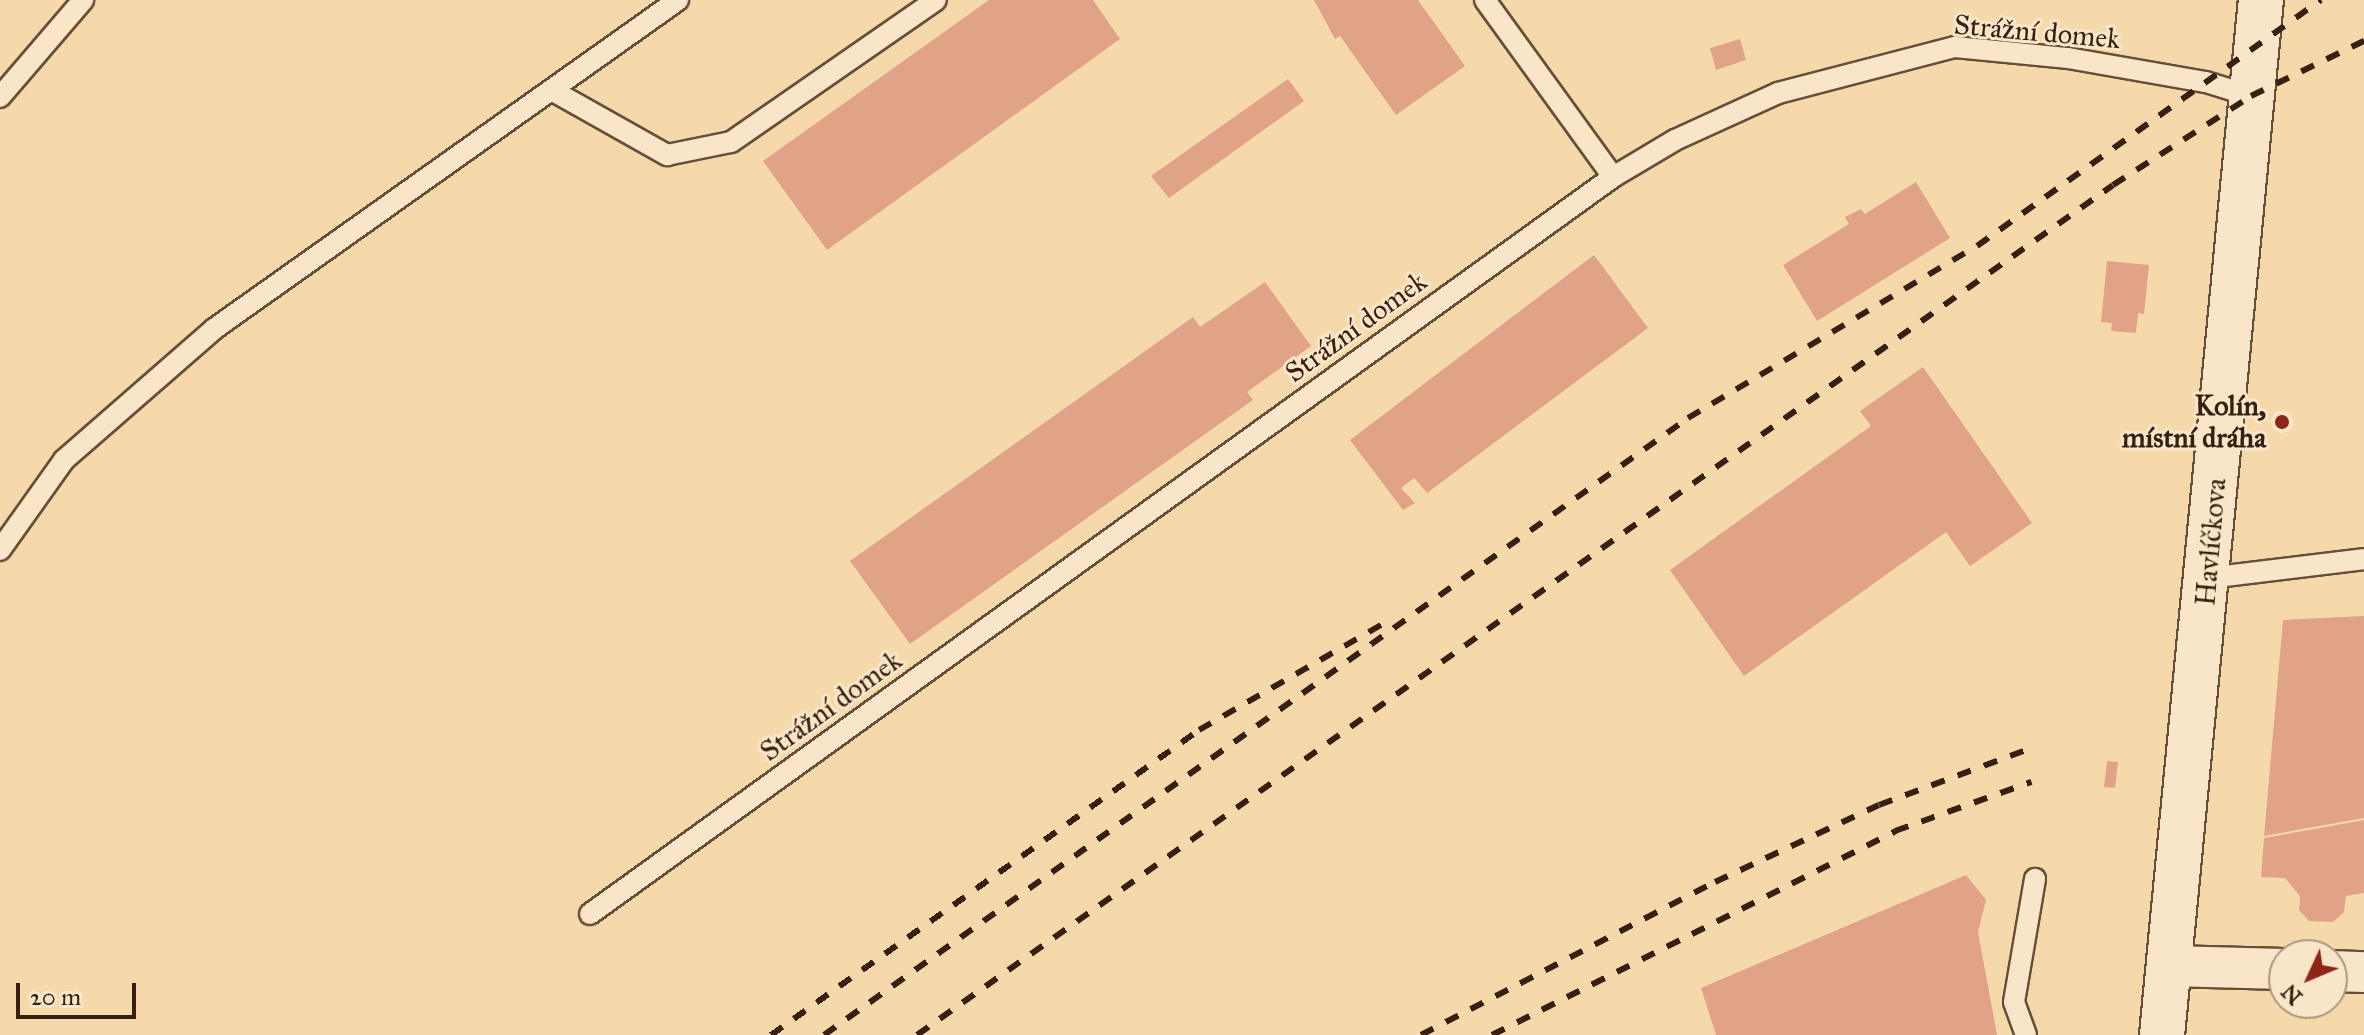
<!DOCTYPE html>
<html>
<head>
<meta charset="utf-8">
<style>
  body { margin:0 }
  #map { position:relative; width:2364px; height:1035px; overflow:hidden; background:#f6d9ab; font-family:"IM FELL Great Primer",serif }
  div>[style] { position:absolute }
  .building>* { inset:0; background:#e1a387 }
  .roads { filter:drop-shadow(2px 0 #674e38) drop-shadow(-2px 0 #674e38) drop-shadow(0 2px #674e38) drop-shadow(0 -2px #674e38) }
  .service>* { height:20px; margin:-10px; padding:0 10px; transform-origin:10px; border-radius:10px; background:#f9e6c8 }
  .minor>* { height:40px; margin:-20px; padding:0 20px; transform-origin:20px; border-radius:20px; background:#f9e6c8 }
  .tertiary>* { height:44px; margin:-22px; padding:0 22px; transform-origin:22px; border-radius:22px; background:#f9e6c8 }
  .rail>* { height:6px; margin-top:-3px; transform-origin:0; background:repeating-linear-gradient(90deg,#372011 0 14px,transparent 0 28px) }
  .dots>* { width:22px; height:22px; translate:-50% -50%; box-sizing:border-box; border:4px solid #f9e6c8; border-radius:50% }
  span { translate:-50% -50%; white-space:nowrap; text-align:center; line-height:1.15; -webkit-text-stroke:6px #f9e6c8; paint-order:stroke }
  .street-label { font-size:28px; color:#372011 }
  .poi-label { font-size:28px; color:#372011; font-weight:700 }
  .right { translate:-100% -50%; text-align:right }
  .north { position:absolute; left:2268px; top:939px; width:80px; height:80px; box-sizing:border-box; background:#f9e6c8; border:2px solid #ab977f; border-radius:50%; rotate:226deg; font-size:22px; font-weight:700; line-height:32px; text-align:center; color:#372011 }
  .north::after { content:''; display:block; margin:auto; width:28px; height:36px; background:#8f2418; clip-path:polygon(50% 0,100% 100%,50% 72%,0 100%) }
  .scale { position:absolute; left:16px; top:983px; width:120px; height:36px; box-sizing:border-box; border:4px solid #372011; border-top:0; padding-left:10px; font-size:24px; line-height:28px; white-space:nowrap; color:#372011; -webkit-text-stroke:6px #f9e6c8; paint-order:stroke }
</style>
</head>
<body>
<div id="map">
  <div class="building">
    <i style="clip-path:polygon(989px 0,1093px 0,1120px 39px,827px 250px,763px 161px)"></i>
    <i style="clip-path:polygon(1314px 0,1418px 0,1465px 66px,1396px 115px,1340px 36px,1335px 39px)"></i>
    <i style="clip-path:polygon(1740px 39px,1746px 60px,1716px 70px,1710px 48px)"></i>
    <i style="clip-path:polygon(1288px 79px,1304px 101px,1169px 198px,1151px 176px)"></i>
    <i style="clip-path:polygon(1916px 182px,1950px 238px,1817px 321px,1783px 265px,1849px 224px,1845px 217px,1861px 209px,1865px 214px)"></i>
    <i style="clip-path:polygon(1594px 255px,1648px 328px,1427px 493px,1414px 478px,1401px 488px,1415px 503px,1403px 510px,1350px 440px)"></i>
    <i style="clip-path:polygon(2107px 261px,2149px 265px,2144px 314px,2138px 313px,2136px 333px,2111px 331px,2112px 323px,2101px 322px)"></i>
    <i style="clip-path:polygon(1265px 282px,1311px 346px,1247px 392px,1253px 400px,910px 644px,850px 561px,1193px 317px,1200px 327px)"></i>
    <i style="clip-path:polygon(1923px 367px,2032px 523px,1970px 566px,1946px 532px,1744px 676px,1670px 570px,1871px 426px,1860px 411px)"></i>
    <i style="clip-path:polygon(2364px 616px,2364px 818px,2264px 836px,2283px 620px)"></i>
    <i style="clip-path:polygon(2107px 761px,2118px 762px,2115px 788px,2104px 787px)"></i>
    <i style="clip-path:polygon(2364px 820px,2364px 893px,2346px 896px,2344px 912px,2333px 922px,2309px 921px,2299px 910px,2300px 896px,2285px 878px,2261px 877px,2264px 838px)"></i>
    <i style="clip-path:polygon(1966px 875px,1986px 900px,1978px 932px,1997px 1035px,1716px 1035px,1701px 988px)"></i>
  </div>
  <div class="roads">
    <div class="service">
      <i style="left:1485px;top:0;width:218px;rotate:54.1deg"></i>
      <i style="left:555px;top:92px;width:129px;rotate:29.4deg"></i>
      <i style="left:667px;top:155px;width:65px;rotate:-11.5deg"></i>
      <i style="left:731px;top:142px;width:249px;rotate:-34.7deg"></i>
      <i style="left:0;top:97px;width:128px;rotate:-49.4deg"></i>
      <i style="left:0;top:550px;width:110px;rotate:-54.6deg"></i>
      <i style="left:64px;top:460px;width:199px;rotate:-41.1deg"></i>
      <i style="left:214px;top:329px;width:569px;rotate:-35.34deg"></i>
      <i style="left:2208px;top:578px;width:157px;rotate:-6.9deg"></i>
      <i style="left:590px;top:914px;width:1261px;rotate:-35.77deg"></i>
      <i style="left:1613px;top:177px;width:72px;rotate:-30.8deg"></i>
      <i style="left:1675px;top:140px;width:113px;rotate:-24.5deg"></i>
      <i style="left:1778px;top:93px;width:183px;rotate:-14.6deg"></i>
      <i style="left:1955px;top:47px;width:114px;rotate:5.6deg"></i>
      <i style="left:2068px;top:58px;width:140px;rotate:9.9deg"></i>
      <i style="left:2206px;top:82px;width:47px;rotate:17.3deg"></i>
      <i style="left:2026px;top:1035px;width:35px;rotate:-110deg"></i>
      <i style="left:2014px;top:1002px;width:125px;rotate:-80.3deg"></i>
    </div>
    <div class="minor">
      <i style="left:2169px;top:966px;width:115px;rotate:1.5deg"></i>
      <i style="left:2332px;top:971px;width:32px;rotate:2deg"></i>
    </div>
    <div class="tertiary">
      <i style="left:2162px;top:1035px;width:1040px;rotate:-84.54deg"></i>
    </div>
  </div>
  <div class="rail">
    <i style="left:771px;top:1035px;width:526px;rotate:-35.47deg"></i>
    <i style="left:1199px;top:730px;width:218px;rotate:-30deg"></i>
    <i style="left:824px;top:1035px;width:1062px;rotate:-35.53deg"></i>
    <i style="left:1688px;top:418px;width:336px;rotate:-30.8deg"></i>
    <i style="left:1977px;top:246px;width:423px;rotate:-35.6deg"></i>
    <i style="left:917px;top:1035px;width:1467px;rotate:-35.4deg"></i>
    <i style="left:2113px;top:185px;width:164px;rotate:-32.8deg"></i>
    <i style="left:2251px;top:96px;width:126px;rotate:-26deg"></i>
    <i style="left:1421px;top:1035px;width:331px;rotate:-27.5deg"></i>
    <i style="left:1715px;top:882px;width:181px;rotate:-25.2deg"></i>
    <i style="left:1879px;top:805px;width:157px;rotate:-20.5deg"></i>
    <i style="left:1492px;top:1035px;width:452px;rotate:-26.8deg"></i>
    <i style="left:1895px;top:831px;width:145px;rotate:-19.8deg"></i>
  </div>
  <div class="dots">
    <i style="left:2282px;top:422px;background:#8f2418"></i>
  </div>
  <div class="street-label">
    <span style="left:2037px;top:32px;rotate:5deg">Strážní domek</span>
    <span style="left:1356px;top:327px;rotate:-36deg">Strážní domek</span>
    <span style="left:2211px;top:542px;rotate:-85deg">Havlíčkova</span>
    <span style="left:831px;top:706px;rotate:-36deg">Strážní domek</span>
  </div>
  <div class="poi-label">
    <span class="right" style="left:2266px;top:422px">Kolín,<br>místní dráha</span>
  </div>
  <div class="north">N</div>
  <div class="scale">20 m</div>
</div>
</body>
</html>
